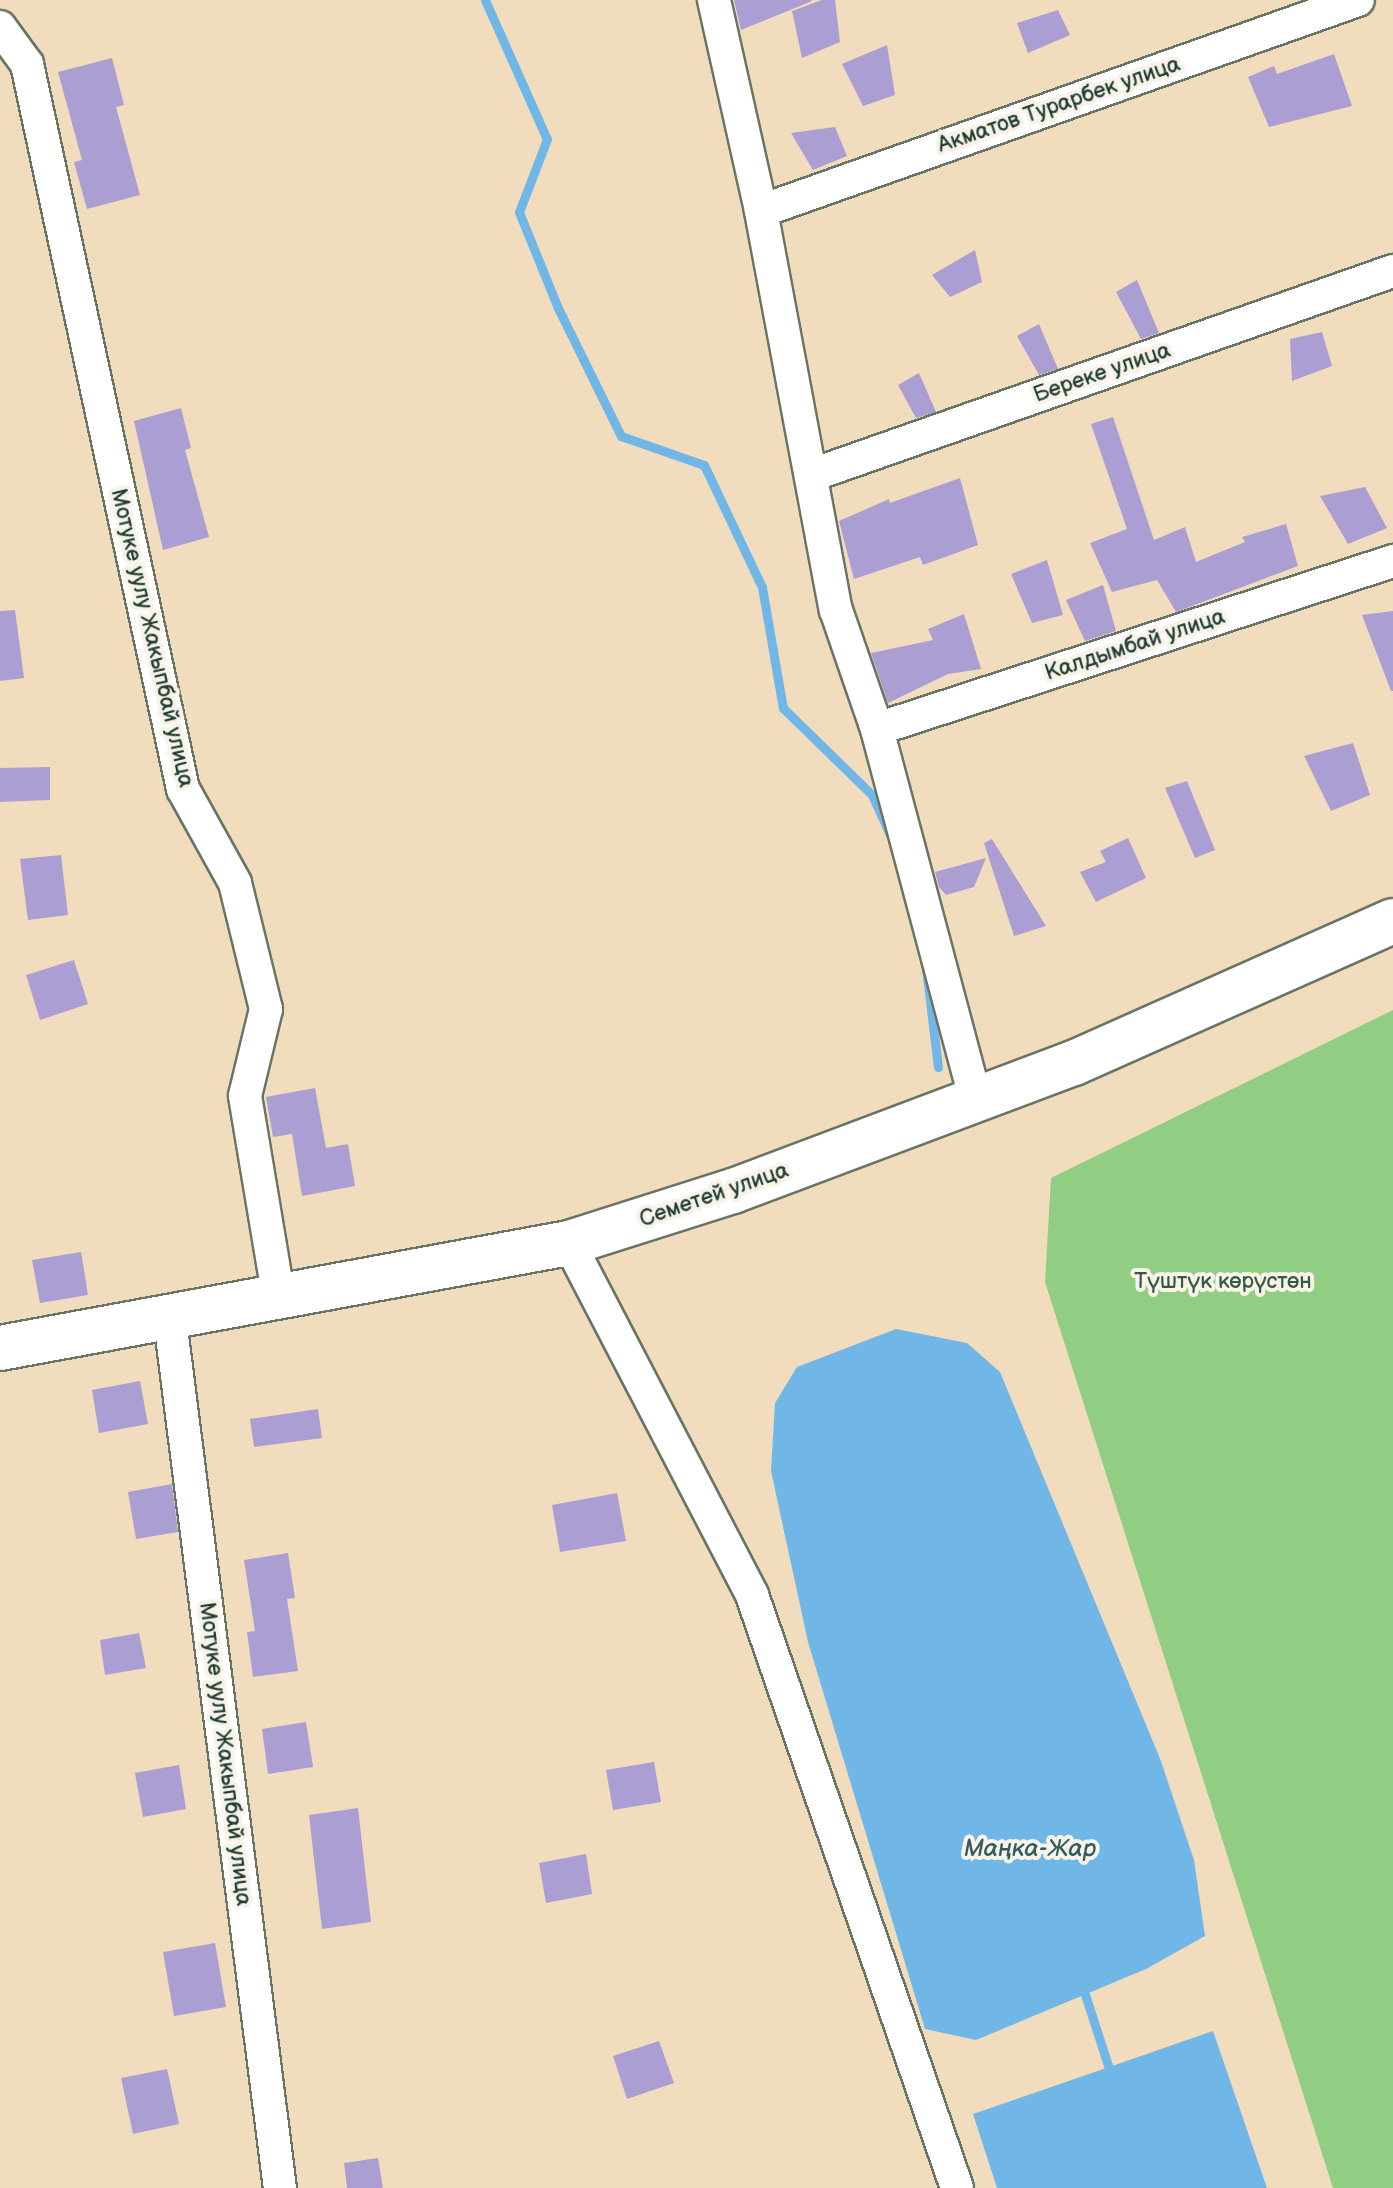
<!DOCTYPE html>
<html>
<head>
<meta charset="utf-8">
<style>
  body { margin:0 }
  #map { position:relative; width:1393px; height:2188px; overflow:hidden; background:#f2dcbe; font-family:"Balsamiq Sans",sans-serif }
  div>[style] { position:absolute }
  .green>* { inset:0; background:#91ce83 }
  .water>* { inset:0; background:#70b7e7 }
  .stream>* { height:9px; margin:-4.5px; padding:0 4.5px; transform-origin:4.5px; border-radius:4.5px; background:#70b7e7 }
  .building>* { inset:0; background:#ab9ed2 }
  .roads { filter:drop-shadow(2px 0 #697564) drop-shadow(-2px 0 #697564) drop-shadow(0 2px #697564) drop-shadow(0 -2px #697564) }
  .street>* { height:32px; margin:-16px; padding:0 16px; transform-origin:16px; border-radius:16px; background:#fff }
  .secondary>* { height:44px; margin:-22px; padding:0 22px; transform-origin:22px; border-radius:22px; background:#fff }
  span { translate:-50% -50%; white-space:nowrap; text-align:center; line-height:1.15; -webkit-text-stroke:8px #f7f3e8; paint-order:stroke }
  .street-label { font-size:22px; color:#1f3d34 }
  .park-label { font-size:22px; color:#365a44 }
  .water-label { font-size:24px; color:#335c61; font-style:italic }
</style>
</head>
<body>
<div id="map">
  <div class="green">
    <i style="clip-path:polygon(1393px 1010px,1393px 2188px,1333px 2188px,1045px 1282px,1051px 1178px)"></i>
  </div>
  <div class="water">
    <i style="clip-path:polygon(896px 1329px,967px 1343px,1000px 1372px,1161px 1761px,1194px 1860px,1205px 1936px,1146px 1969px,976px 2040px,925px 2029px,808px 1642px,771px 1471px,775px 1403px,797px 1367px)"></i>
    <i style="clip-path:polygon(1213px 2031px,1267px 2188px,997px 2188px,973px 2114px)"></i>
  </div>
  <div class="stream">
    <i style="left:485px;top:0;width:152px;rotate:66deg"></i>
    <i style="left:547px;top:139px;width:78px;rotate:111deg"></i>
    <i style="left:519px;top:212px;width:104px;rotate:67.9deg"></i>
    <i style="left:558px;top:308px;width:143px;rotate:63.8deg"></i>
    <i style="left:621px;top:436px;width:88px;rotate:19.3deg"></i>
    <i style="left:704px;top:465px;width:135px;rotate:64.6deg"></i>
    <i style="left:762px;top:587px;width:123px;rotate:80.2deg"></i>
    <i style="left:783px;top:708px;width:124px;rotate:44.3deg"></i>
    <i style="left:872px;top:795px;width:48px;rotate:65.6deg"></i>
    <i style="left:926px;top:968px;width:100px;rotate:83.1deg"></i>
    <i style="left:1082px;top:1985px;width:98px;rotate:72.1deg"></i>
  </div>
  <div class="building">
    <i style="clip-path:polygon(734px 0,811px 0,812px 1px,741px 30px)"></i>
    <i style="clip-path:polygon(822px 0,835px 0,840px 42px,802px 58px,792px 11px)"></i>
    <i style="clip-path:polygon(1058px 10px,1070px 35px,1028px 53px,1017px 23px)"></i>
    <i style="clip-path:polygon(887px 45px,895px 95px,863px 106px,842px 64px)"></i>
    <i style="clip-path:polygon(1334px 54px,1352px 106px,1269px 127px,1248px 77px,1274px 66px,1277px 74px)"></i>
    <i style="clip-path:polygon(112px 58px,124px 105px,116px 107px,140px 195px,87px 209px,74px 162px,82px 160px,58px 72px)"></i>
    <i style="clip-path:polygon(835px 127px,847px 156px,813px 170px,791px 133px)"></i>
    <i style="clip-path:polygon(975px 250px,982px 282px,950px 297px,932px 275px)"></i>
    <i style="clip-path:polygon(1137px 280px,1159px 333px,1141px 339px,1116px 292px)"></i>
    <i style="clip-path:polygon(1039px 324px,1058px 369px,1039px 375px,1017px 336px)"></i>
    <i style="clip-path:polygon(1322px 332px,1332px 366px,1292px 381px,1290px 339px)"></i>
    <i style="clip-path:polygon(919px 373px,936px 412px,916px 418px,898px 385px)"></i>
    <i style="clip-path:polygon(181px 408px,191px 448px,185px 450px,209px 537px,163px 550px,134px 421px)"></i>
    <i style="clip-path:polygon(1113px 417px,1154px 540px,1185px 527px,1196px 562px,1245px 542px,1242px 537px,1286px 524px,1298px 566px,1176px 612px,1157px 580px,1112px 592px,1090px 543px,1127px 529px,1091px 424px)"></i>
    <i style="clip-path:polygon(960px 478px,978px 545px,923px 565px,920px 557px,854px 579px,839px 521px,889px 499px,890px 503px)"></i>
    <i style="clip-path:polygon(1365px 487px,1387px 528px,1348px 544px,1320px 496px)"></i>
    <i style="clip-path:polygon(1047px 560px,1063px 615px,1032px 623px,1011px 574px)"></i>
    <i style="clip-path:polygon(1103px 585px,1116px 631px,1085px 641px,1066px 600px)"></i>
    <i style="clip-path:polygon(15px 610px,24px 678px,0 681px,0 611px)"></i>
    <i style="clip-path:polygon(1393px 611px,1393px 691px,1391px 691px,1362px 615px)"></i>
    <i style="clip-path:polygon(964px 614px,981px 669px,948px 674px,888px 703px,871px 653px,933px 640px,928px 629px)"></i>
    <i style="clip-path:polygon(1353px 743px,1370px 795px,1331px 811px,1304px 756px)"></i>
    <i style="clip-path:polygon(50px 767px,50px 800px,0 802px,0 768px)"></i>
    <i style="clip-path:polygon(1187px 781px,1215px 850px,1195px 858px,1165px 788px)"></i>
    <i style="clip-path:polygon(1128px 838px,1146px 878px,1096px 902px,1080px 872px,1106px 862px,1100px 851px)"></i>
    <i style="clip-path:polygon(992px 839px,1046px 926px,1014px 936px,984px 843px)"></i>
    <i style="clip-path:polygon(61px 855px,68px 915px,28px 920px,20px 859px)"></i>
    <i style="clip-path:polygon(986px 858px,974px 887px,946px 895px,939px 887px,935px 872px)"></i>
    <i style="clip-path:polygon(74px 960px,88px 1004px,40px 1020px,26px 975px)"></i>
    <i style="clip-path:polygon(315px 1088px,326px 1148px,348px 1144px,355px 1186px,302px 1196px,292px 1134px,273px 1137px,266px 1097px)"></i>
    <i style="clip-path:polygon(81px 1252px,88px 1295px,40px 1303px,32px 1260px)"></i>
    <i style="clip-path:polygon(140px 1381px,148px 1424px,99px 1433px,92px 1390px)"></i>
    <i style="clip-path:polygon(318px 1409px,322px 1438px,254px 1447px,250px 1419px)"></i>
    <i style="clip-path:polygon(172px 1484px,178px 1532px,136px 1539px,128px 1492px)"></i>
    <i style="clip-path:polygon(617px 1493px,626px 1541px,560px 1552px,552px 1505px)"></i>
    <i style="clip-path:polygon(288px 1553px,295px 1598px,287px 1599px,298px 1671px,253px 1677px,247px 1632px,255px 1631px,244px 1560px)"></i>
    <i style="clip-path:polygon(139px 1633px,146px 1668px,105px 1675px,100px 1640px)"></i>
    <i style="clip-path:polygon(306px 1722px,313px 1767px,268px 1774px,262px 1729px)"></i>
    <i style="clip-path:polygon(654px 1762px,661px 1802px,613px 1810px,606px 1770px)"></i>
    <i style="clip-path:polygon(179px 1765px,186px 1809px,143px 1817px,135px 1773px)"></i>
    <i style="clip-path:polygon(358px 1808px,371px 1922px,322px 1929px,309px 1815px)"></i>
    <i style="clip-path:polygon(586px 1854px,592px 1894px,546px 1903px,539px 1863px)"></i>
    <i style="clip-path:polygon(215px 1943px,226px 2007px,174px 2016px,163px 1952px)"></i>
    <i style="clip-path:polygon(659px 2041px,674px 2083px,627px 2099px,613px 2056px)"></i>
    <i style="clip-path:polygon(167px 2069px,179px 2124px,133px 2134px,121px 2078px)"></i>
    <i style="clip-path:polygon(378px 2158px,383px 2188px,347px 2188px,344px 2163px)"></i>
  </div>
  <div class="roads">
    <div class="street">
      <i style="left:714px;top:0;width:216px;rotate:77.4deg"></i>
      <i style="left:761px;top:211px;width:406px;rotate:79.4deg"></i>
      <i style="left:836px;top:610px;width:126px;rotate:71deg"></i>
      <i style="left:877px;top:729px;width:384px;rotate:75.1deg"></i>
      <i style="left:0;top:27px;width:46px;rotate:53.9deg"></i>
      <i style="left:27px;top:64px;width:742px;rotate:77.86deg"></i>
      <i style="left:183px;top:789px;width:107px;rotate:61deg"></i>
      <i style="left:235px;top:883px;width:130px;rotate:76.2deg"></i>
      <i style="left:266px;top:1009px;width:89px;rotate:103.6deg"></i>
      <i style="left:245px;top:1096px;width:201px;rotate:80.5deg"></i>
      <i style="left:761px;top:211px;width:633px;rotate:-19.47deg"></i>
      <i style="left:812px;top:475px;width:616px;rotate:-19.35deg"></i>
      <i style="left:877px;top:729px;width:543px;rotate:-18.03deg"></i>
      <i style="left:569px;top:1243px;width:397px;rotate:62.5deg"></i>
      <i style="left:752px;top:1595px;width:627px;rotate:70.93deg"></i>
      <i style="left:170px;top:1320px;width:875px;rotate:82.78deg"></i>
    </div>
    <div class="secondary">
      <i style="left:0;top:1348px;width:579px;rotate:-10.46deg"></i>
      <i style="left:569px;top:1243px;width:172px;rotate:-17.6deg"></i>
      <i style="left:733px;top:1191px;width:364px;rotate:-20.6deg"></i>
      <i style="left:1074px;top:1063px;width:349px;rotate:-24deg"></i>
    </div>
  </div>
  <div class="street-label">
    <span style="left:1059px;top:105px;rotate:-19deg">Акматов Турарбек улица</span>
    <span style="left:1102px;top:373px;rotate:-19deg">Береке улица</span>
    <span style="left:152px;top:638px;rotate:77deg">Мотуке уулу Жакыпбай улица</span>
    <span style="left:1135px;top:645px;rotate:-18deg">Калдымбай улица</span>
    <span style="left:714px;top:1195px;rotate:-19deg">Семетей улица</span>
    <span style="left:225px;top:1754px;rotate:83deg">Мотуке уулу Жакыпбай улица</span>
  </div>
  <div class="park-label">
    <span style="left:1223px;top:1282px">Түштүк көрүстөн</span>
  </div>
  <div class="water-label">
    <span style="left:1030px;top:1849px">Маңка-Жар</span>
  </div>
</div>
</body>
</html>
